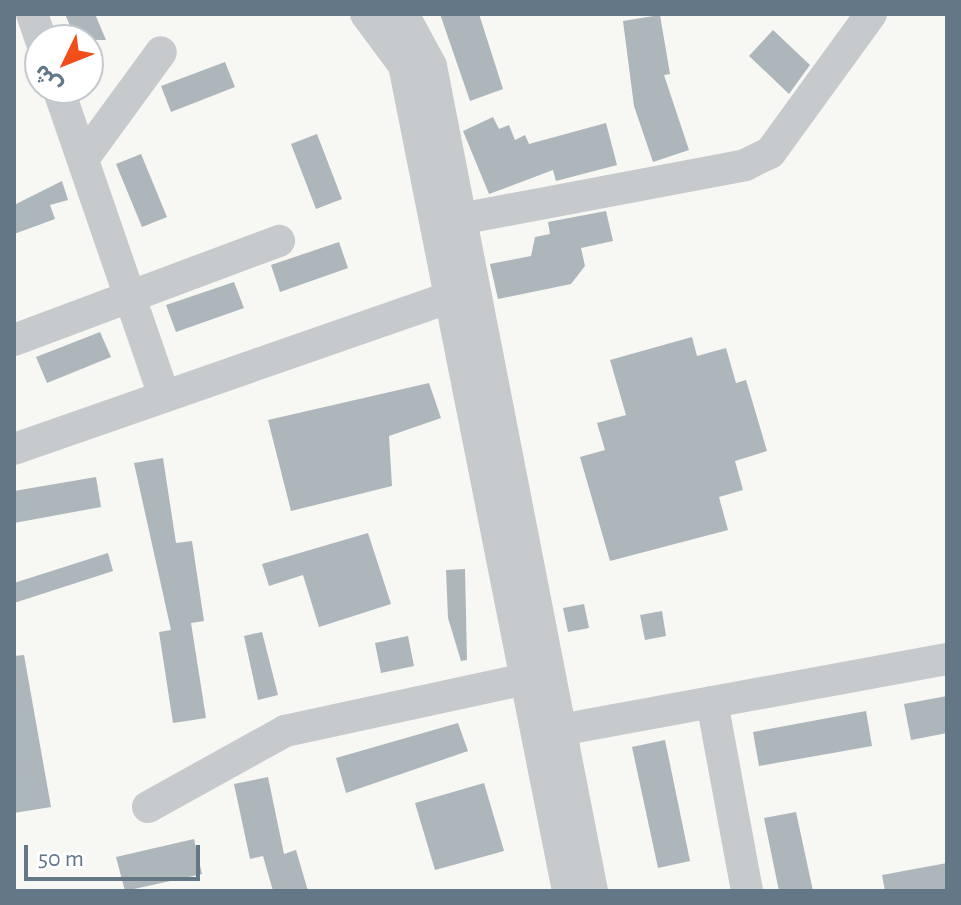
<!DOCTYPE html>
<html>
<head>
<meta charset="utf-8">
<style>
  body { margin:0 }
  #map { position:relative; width:961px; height:905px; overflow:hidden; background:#f7f7f3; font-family:"Alegreya Sans","Noto Sans Arabic",sans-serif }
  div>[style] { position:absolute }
  .building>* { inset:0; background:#adb6bb }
  .minor>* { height:32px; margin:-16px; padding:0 16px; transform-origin:16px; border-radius:16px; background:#c6cacd }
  span { translate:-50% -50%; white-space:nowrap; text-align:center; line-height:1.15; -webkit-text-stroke:8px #fff; paint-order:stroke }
  .frame { position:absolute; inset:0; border:16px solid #637787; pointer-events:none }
  .north { position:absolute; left:24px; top:24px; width:80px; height:80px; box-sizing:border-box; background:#fff; border:2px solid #c1c9cf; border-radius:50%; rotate:227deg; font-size:22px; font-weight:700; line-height:32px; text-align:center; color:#637787 }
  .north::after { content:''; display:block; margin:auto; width:28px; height:36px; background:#f14e1a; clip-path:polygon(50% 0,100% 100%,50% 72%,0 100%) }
  .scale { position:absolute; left:24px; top:845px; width:176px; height:36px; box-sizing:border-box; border:4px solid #637787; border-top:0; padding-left:10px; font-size:24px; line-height:28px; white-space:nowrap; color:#637787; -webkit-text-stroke:6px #fff; paint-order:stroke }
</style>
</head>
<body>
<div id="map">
  <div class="building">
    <i style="clip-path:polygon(65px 14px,95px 14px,106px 40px,76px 40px)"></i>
    <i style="clip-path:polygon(440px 14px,479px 14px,503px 89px,470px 101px)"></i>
    <i style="clip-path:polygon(660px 15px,670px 74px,664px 75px,689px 150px,653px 162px,634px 106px,623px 21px)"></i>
    <i style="clip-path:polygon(773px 30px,810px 65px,789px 94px,749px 56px)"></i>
    <i style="clip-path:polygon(225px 62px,235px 87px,171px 112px,161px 86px)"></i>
    <i style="clip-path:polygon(493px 117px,499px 129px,509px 125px,515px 140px,525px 135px,529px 144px,606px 123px,617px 165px,556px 181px,553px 170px,489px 194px,463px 131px)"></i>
    <i style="clip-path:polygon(317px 134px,342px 199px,316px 209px,291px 144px)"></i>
    <i style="clip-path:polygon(141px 154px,167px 217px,142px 227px,116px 164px)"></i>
    <i style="clip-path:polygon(62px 181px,68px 200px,50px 205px,55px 219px,14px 234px,14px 205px)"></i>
    <i style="clip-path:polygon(606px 211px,613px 241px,581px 248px,585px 266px,571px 284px,498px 299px,490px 264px,531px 256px,535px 237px,550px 234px,548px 222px)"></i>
    <i style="clip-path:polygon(339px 242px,348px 268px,280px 292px,271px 265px)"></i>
    <i style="clip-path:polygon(234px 282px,244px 308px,176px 332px,166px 305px)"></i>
    <i style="clip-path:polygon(100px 332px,111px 357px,47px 383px,36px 357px)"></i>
    <i style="clip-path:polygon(692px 337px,697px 356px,726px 348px,736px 383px,746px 380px,767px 451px,735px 461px,743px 490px,719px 497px,728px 530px,610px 561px,580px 457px,605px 450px,597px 423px,626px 415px,610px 360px)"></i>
    <i style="clip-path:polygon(429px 383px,441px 418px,389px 436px,392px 486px,291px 511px,268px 420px)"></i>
    <i style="clip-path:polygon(163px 458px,176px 543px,192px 541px,204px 621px,191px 623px,206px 718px,173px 723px,159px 632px,171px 630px,134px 463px)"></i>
    <i style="clip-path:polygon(96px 477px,101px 507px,14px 523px,14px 491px)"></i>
    <i style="clip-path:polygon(368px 533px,391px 604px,319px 627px,303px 575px,269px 586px,262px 564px)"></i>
    <i style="clip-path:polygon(108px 553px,113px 571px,14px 603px,14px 583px)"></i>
    <i style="clip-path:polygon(465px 569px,467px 660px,461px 661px,448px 618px,446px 570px)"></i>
    <i style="clip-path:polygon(584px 604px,589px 628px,568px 632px,563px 608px)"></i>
    <i style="clip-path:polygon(662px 611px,666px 636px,645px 640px,640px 615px)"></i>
    <i style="clip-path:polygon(262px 632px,278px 695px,258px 700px,244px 636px)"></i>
    <i style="clip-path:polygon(408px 636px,414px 666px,381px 673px,375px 643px)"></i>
    <i style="clip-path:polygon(24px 655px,51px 807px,14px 813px,14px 656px)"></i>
    <i style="clip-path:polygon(947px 696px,947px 733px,911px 740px,904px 704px)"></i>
    <i style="clip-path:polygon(866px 711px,872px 746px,759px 766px,753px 732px)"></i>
    <i style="clip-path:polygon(458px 723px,468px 751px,346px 793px,336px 758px)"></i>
    <i style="clip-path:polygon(665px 740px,690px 861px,658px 868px,632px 747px)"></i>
    <i style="clip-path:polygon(268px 777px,284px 854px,296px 850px,308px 891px,273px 891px,263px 856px,250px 859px,234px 784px)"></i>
    <i style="clip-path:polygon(484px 783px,504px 851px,435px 870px,415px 803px)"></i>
    <i style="clip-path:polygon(796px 812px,813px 891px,779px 891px,764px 818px)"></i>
    <i style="clip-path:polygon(194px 839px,202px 874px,125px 891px,116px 857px)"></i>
    <i style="clip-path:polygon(947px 863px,947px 891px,885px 891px,882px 875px)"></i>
  </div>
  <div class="minor">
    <i style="left:32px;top:14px;width:28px;rotate:71deg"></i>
    <i style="left:366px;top:14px;width:64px;rotate:53.3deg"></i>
    <i style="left:404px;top:65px;width:842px;rotate:78.77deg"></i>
    <i style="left:403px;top:14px;width:59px;rotate:61.7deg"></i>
    <i style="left:431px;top:66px;width:841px;rotate:78.96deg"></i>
    <i style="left:58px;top:88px;width:326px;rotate:71deg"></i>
    <i style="left:83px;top:159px;width:132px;rotate:-53.9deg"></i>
    <i style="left:460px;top:219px;width:290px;rotate:-10.7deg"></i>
    <i style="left:745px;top:165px;width:28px;rotate:-26deg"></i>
    <i style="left:770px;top:153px;width:172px;rotate:-54deg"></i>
    <i style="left:14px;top:340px;width:283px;rotate:-20.5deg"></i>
    <i style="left:14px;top:449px;width:481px;rotate:-19.2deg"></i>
    <i style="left:712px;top:702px;width:192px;rotate:79.5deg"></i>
    <i style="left:560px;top:730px;width:393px;rotate:-10.4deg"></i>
    <i style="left:148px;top:807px;width:157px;rotate:-29deg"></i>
    <i style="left:285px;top:731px;width:265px;rotate:-12.2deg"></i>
  </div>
  <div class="frame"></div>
  <div class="north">ش</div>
  <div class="scale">50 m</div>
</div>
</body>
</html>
